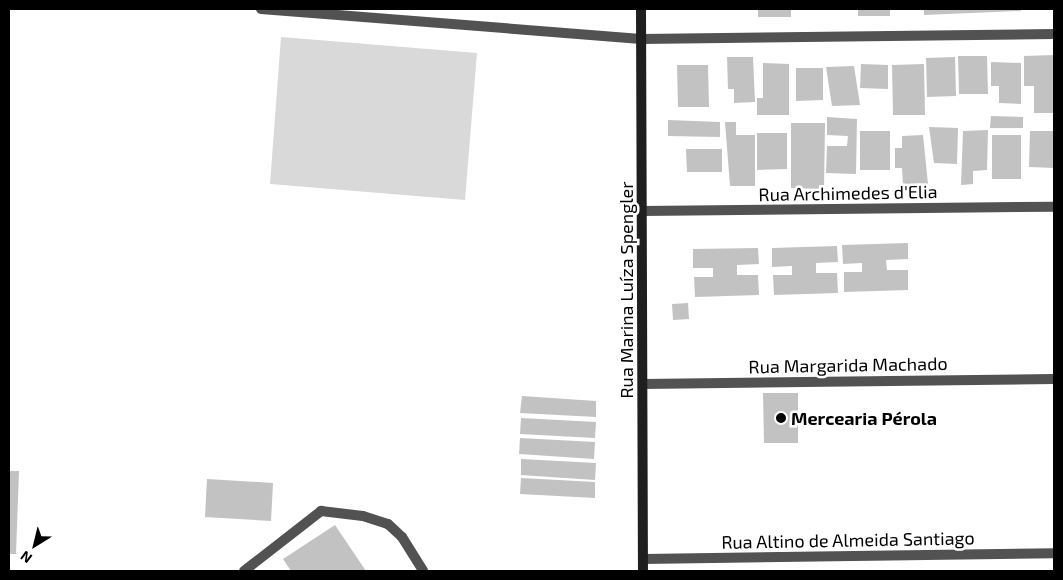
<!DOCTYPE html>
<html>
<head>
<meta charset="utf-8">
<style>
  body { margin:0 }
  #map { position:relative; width:1063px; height:580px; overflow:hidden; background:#fff; font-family:"Exo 2",sans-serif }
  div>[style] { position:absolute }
  .green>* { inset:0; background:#d9d9d9 }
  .building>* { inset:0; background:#c2c2c2 }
  .lane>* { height:10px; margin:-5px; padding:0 5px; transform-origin:5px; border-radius:5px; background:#525252 }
  .street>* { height:10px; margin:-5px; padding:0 5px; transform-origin:5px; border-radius:5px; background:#525252 }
  .secondary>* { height:10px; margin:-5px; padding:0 5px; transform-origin:5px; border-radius:5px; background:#1f1f1f }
  .dots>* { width:14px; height:14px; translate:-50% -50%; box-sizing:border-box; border:2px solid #fff; border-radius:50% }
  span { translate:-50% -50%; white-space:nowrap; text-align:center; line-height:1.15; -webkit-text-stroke:5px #fff; paint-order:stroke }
  .street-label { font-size:18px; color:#000 }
  .poi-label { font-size:18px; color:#000; font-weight:700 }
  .left { translate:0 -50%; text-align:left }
  .frame { position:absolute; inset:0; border:10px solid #000; pointer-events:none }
  .north { position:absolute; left:10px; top:520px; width:50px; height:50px; -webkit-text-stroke:4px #fff; paint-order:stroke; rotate:216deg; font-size:14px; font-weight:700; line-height:20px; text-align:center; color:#000 }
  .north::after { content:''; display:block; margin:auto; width:18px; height:22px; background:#000; clip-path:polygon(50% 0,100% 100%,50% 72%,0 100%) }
</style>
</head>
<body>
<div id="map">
  <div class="green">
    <i style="clip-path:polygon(281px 37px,477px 53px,465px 200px,270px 184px)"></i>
  </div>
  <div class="building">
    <i style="clip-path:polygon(758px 9px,791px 9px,791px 17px,758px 17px)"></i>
    <i style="clip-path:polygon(858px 9px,890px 9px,890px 16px,858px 16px)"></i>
    <i style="clip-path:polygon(924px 9px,1021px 9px,1021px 11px,924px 15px)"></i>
    <i style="clip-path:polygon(1054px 55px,1054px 113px,1034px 113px,1034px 86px,1024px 86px,1024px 56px)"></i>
    <i style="clip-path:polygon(958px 56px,987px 56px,988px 94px,959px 94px)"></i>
    <i style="clip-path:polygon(727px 57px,753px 57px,755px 102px,734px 103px,734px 89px,728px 89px)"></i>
    <i style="clip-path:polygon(955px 57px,956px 96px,927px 97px,926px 58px)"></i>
    <i style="clip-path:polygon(991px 62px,1021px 63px,1021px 104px,999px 103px,999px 86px,991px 86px)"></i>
    <i style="clip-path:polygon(763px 63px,789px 64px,789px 115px,757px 115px,757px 98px,763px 98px)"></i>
    <i style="clip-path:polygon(861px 64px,888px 65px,888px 89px,860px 88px)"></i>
    <i style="clip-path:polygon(924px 64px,925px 115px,893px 115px,892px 65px)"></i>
    <i style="clip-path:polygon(677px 65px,708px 65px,709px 107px,678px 107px)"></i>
    <i style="clip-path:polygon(854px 66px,860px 105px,832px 106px,826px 67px)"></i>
    <i style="clip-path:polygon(796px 68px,823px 68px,823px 100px,796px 101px)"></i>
    <i style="clip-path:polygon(991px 116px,1023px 117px,1023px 128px,990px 128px)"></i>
    <i style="clip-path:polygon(827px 117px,857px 119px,856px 174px,826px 173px,827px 146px,847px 146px,848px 136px,827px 135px)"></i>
    <i style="clip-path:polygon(668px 120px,720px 122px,720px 137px,668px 136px)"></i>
    <i style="clip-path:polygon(725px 122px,736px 122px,736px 135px,755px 135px,755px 186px,730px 186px)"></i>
    <i style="clip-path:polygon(791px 123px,825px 123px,824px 189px,791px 188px)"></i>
    <i style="clip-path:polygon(929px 127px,958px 128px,957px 164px,934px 163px)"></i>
    <i style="clip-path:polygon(988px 130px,987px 170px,973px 171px,973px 184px,961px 185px,963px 131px)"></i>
    <i style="clip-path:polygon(860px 131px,890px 131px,890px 170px,860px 170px)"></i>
    <i style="clip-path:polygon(1030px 131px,1054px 131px,1054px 168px,1029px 167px)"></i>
    <i style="clip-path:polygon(757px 133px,787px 133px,787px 169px,757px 170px)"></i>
    <i style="clip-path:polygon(923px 135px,928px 184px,903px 185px,902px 168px,895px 168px,895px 148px,902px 148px,902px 136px)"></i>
    <i style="clip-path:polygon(992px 135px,1021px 135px,1021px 179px,992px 179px)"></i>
    <i style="clip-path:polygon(686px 149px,722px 149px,722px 172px,687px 172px)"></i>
    <i style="clip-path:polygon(908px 243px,908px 259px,886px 260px,887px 270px,908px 270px,908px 290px,844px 292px,844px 272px,862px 272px,862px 263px,843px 264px,842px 245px)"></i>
    <i style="clip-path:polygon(837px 246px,838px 262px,816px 263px,816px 273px,837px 273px,838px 293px,774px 295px,773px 275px,792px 275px,792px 266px,772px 267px,772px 248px)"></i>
    <i style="clip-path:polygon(758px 248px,759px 264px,737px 265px,737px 275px,758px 275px,759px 295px,695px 297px,694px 277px,713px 277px,713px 268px,693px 268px,693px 249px)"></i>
    <i style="clip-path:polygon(688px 303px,689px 319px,673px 320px,672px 304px)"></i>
    <i style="clip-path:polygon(763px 393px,798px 393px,798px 443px,764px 443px)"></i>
    <i style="clip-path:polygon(522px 396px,596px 401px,596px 417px,520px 413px)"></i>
    <i style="clip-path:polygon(521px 418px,596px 422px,595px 438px,520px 434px)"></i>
    <i style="clip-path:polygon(520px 438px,595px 442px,594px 459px,519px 454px)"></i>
    <i style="clip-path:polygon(521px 459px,596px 463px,595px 480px,521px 475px)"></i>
    <i style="clip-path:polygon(9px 471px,19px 471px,16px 554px,9px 554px)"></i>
    <i style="clip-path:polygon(521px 478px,595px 482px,595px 498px,520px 494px)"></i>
    <i style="clip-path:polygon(207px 479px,273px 483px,271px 521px,205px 517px)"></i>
    <i style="clip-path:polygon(335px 525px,366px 571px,291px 571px,283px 559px)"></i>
  </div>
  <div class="lane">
    <i style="left:261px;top:9px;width:381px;rotate:4.5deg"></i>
    <i style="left:244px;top:571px;width:98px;rotate:-37.9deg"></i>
    <i style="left:321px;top:511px;width:42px;rotate:6.8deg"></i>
    <i style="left:363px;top:516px;width:26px;rotate:18deg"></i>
    <i style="left:388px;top:524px;width:19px;rotate:43deg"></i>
    <i style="left:402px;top:537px;width:40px;rotate:58deg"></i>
  </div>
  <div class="street">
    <i style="left:641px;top:39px;width:413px;rotate:-0.7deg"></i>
    <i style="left:642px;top:211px;width:412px;rotate:-0.6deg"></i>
    <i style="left:643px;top:384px;width:411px;rotate:-0.7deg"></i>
    <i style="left:643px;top:559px;width:411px;rotate:-0.8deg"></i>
  </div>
  <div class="secondary">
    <i style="left:641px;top:9px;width:562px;rotate:89.8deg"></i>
  </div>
  <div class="dots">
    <i style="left:781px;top:418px;background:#000"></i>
  </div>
  <div class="street-label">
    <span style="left:848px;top:193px;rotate:-1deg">Rua Archimedes d'Elia</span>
    <span style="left:626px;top:290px;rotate:-90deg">Rua Marina Luíza Spengler</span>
    <span style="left:848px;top:365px;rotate:-1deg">Rua Margarida Machado</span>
    <span style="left:848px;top:540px;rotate:-1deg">Rua Altino de Almeida Santiago</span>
  </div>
  <div class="poi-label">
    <span class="left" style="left:791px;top:418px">Mercearia Pérola</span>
  </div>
  <div class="frame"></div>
  <div class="north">N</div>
</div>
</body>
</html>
